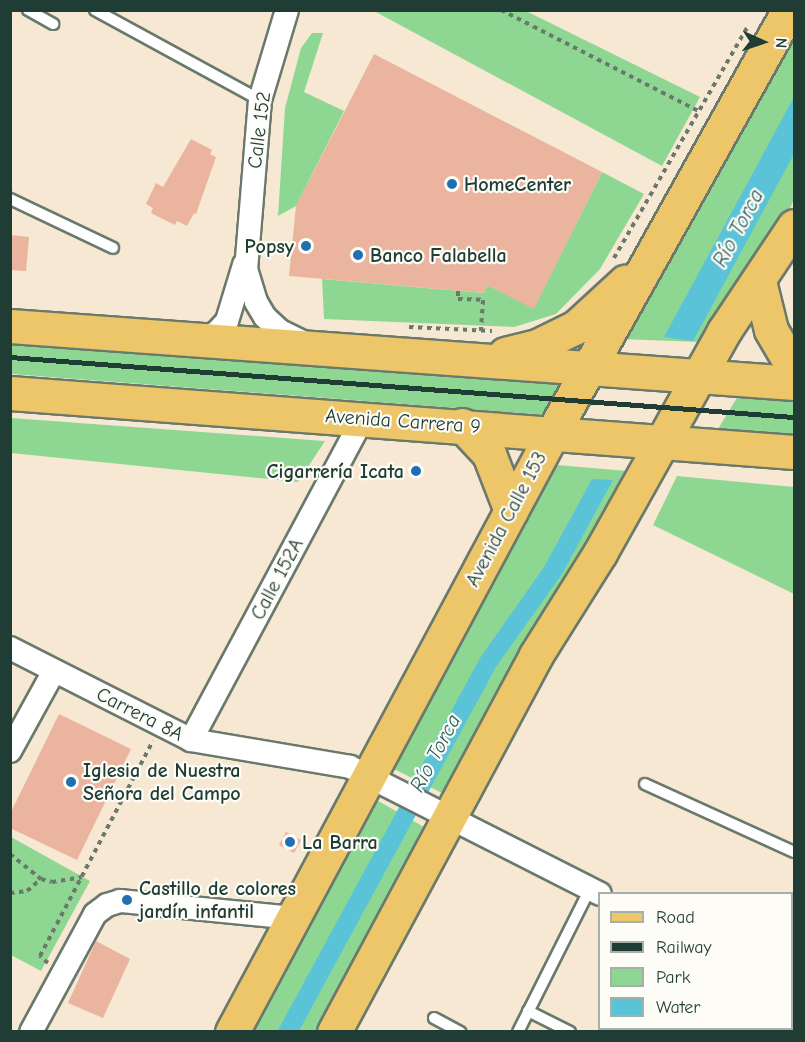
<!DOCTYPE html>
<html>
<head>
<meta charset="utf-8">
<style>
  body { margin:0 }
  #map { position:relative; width:805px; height:1042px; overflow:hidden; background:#f6e8d2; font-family:"Comic Neue",sans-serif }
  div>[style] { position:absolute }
  .green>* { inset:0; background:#8ed793 }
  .water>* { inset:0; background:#5bc3d8 }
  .building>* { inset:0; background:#eab49e }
  .path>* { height:4px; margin-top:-2px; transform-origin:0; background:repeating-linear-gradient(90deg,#6a796b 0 4.5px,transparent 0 9px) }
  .roads { filter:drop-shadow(2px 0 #6a796b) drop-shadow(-2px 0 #6a796b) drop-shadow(0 2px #6a796b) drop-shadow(0 -2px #6a796b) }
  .service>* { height:10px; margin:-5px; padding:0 5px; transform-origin:5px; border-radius:5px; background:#fff }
  .minor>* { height:22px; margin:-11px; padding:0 11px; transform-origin:11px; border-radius:11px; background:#fff }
  .primary>* { height:33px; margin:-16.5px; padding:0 16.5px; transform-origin:16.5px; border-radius:16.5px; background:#ecc669 }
  .rail>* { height:4.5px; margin:-2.25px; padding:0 2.25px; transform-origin:2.25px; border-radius:2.25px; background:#1f3d34 }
  .dots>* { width:16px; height:16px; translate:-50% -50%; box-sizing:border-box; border:3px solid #fdfcf7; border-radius:50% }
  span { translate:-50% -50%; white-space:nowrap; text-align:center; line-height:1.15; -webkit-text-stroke:4.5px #fdfcf7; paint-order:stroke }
  .street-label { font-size:20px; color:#1f3d34 }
  .poi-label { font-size:20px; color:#1f3d34; font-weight:700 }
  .left { translate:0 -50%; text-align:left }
  .right { translate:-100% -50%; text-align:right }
  .water-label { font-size:21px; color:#2e5e5d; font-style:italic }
  .frame { position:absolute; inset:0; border:12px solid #1f3d34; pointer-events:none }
  .legend { position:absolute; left:598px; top:892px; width:195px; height:138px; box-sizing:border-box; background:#fdfcf7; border:2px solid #a4b0a9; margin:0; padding:8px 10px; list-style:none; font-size:18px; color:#1f3d34 }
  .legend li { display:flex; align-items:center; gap:12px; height:30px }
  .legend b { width:30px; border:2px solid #a4b0a9 }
  .north { position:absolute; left:733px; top:12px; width:60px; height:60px; -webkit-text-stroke:4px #fdfcf7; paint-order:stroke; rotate:93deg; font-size:16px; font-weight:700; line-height:24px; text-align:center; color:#1f3d34 }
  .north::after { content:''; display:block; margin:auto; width:21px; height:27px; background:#1f3d34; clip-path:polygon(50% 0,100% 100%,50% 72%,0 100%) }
</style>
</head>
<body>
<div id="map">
  <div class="green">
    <i style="clip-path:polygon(374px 11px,526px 11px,700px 97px,662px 166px)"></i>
    <i style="clip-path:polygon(794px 25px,794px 200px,782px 224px,701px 342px,621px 339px)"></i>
    <i style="clip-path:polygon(312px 33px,323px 33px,304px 92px,344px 111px,296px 206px,278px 216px,285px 108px,301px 48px)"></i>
    <i style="clip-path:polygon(602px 172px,644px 194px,600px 269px,556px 314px,514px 327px,324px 319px,322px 279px,484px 293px,487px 285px,534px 308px)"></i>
    <i style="clip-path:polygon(10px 336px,537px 377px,558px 385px,557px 400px,547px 415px,11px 374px)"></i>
    <i style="clip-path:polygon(738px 396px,794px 401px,794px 435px,718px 429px)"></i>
    <i style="clip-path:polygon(11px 418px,324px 441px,325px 441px,298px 482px,11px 453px)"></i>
    <i style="clip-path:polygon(545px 464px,627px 471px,597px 537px,505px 678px,442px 793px,388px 766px)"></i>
    <i style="clip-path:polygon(677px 476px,794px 487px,794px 594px,653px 525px)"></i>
    <i style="clip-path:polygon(373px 798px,431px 831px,324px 1031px,245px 1032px)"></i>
    <i style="clip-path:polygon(11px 837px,90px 881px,41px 971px,11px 955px)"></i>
    <i style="clip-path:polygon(792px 1013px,794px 1031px,675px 1031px,792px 1028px)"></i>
  </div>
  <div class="water">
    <i style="clip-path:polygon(794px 97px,794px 154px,693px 341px,664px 337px)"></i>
    <i style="clip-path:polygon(592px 479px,613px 480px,562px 574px,496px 667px,299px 1031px,277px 1032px,480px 658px,544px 567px)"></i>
  </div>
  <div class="building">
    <i style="clip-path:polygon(374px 54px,602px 172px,534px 309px,487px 285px,484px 293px,289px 276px,296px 206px)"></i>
    <i style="clip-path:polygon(191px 139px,212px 150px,210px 154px,216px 157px,196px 214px,194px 213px,187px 226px,177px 221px,175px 225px,151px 213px,153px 208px,146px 204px,156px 183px,163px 187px)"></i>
    <i style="clip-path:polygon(10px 235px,29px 237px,26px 271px,10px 270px)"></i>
    <i style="clip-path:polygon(59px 714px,131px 749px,77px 860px,10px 828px,10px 814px)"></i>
    <i style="clip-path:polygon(286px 832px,301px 840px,294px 853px,279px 845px)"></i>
    <i style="clip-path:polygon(96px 941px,130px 959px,103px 1018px,68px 1003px)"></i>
  </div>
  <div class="path">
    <i style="left:501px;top:10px;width:224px;rotate:27.1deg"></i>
    <i style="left:614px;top:258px;width:268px;rotate:-60deg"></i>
    <i style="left:458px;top:291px;width:8px;rotate:90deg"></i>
    <i style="left:458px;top:299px;width:25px;rotate:2deg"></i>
    <i style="left:483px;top:300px;width:31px;rotate:94deg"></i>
    <i style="left:409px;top:327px;width:83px;rotate:2.8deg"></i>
    <i style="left:10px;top:854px;width:40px;rotate:39deg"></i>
    <i style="left:41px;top:879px;width:11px;rotate:15deg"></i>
    <i style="left:52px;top:882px;width:30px;rotate:-9deg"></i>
    <i style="left:10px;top:893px;width:17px;rotate:-7deg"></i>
    <i style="left:27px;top:891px;width:18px;rotate:-41deg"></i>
    <i style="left:48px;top:963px;width:11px;rotate:-139deg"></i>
    <i style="left:40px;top:956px;width:243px;rotate:-62.3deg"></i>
  </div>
  <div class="roads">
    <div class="service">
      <i style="left:28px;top:10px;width:29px;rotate:29deg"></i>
      <i style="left:95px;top:10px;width:188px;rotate:28.6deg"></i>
      <i style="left:10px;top:199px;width:114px;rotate:25.4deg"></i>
      <i style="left:645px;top:784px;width:164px;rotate:24.5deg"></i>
      <i style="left:792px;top:931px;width:6px;rotate:-72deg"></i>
      <i style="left:528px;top:1011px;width:47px;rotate:26.6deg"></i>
      <i style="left:434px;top:1018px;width:30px;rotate:28deg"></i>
      <i style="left:518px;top:1032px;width:160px;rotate:-63.3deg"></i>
    </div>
    <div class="minor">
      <i style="left:287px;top:10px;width:94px;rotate:106.7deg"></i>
      <i style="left:260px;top:100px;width:170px;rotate:94.7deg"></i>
      <i style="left:246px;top:269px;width:34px;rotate:73deg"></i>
      <i style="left:256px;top:302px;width:17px;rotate:59deg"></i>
      <i style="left:265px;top:317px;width:21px;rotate:43deg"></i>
      <i style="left:280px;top:331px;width:25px;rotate:26deg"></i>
      <i style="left:201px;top:339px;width:16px;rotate:-22deg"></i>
      <i style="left:216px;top:333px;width:16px;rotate:-47deg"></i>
      <i style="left:227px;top:321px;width:59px;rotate:-73.1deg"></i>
      <i style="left:10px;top:648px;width:203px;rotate:26.9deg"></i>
      <i style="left:191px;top:740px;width:161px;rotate:9.6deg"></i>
      <i style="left:350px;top:767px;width:280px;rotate:26.9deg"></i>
      <i style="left:191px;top:740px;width:365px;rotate:-61.9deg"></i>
      <i style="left:10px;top:751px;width:91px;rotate:-61.2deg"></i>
      <i style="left:792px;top:991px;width:3px;rotate:45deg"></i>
      <i style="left:31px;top:1032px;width:134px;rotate:-61.5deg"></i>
      <i style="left:95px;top:914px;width:15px;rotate:-37deg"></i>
      <i style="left:107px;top:905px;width:14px;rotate:-17deg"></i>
      <i style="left:120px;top:901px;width:174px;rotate:5.6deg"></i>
    </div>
    <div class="primary">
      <i style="left:759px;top:281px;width:50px;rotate:76.2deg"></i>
      <i style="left:771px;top:330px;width:45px;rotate:59.5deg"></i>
      <i style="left:10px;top:326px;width:786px;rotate:4.16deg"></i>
      <i style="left:505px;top:354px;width:33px;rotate:-14deg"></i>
      <i style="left:537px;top:346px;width:43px;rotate:-26deg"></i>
      <i style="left:576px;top:327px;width:67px;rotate:-42.6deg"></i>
      <i style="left:10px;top:393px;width:786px;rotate:4.3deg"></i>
      <i style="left:462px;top:425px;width:40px;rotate:47deg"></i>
      <i style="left:489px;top:454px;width:61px;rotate:68.9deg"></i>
      <i style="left:232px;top:1032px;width:680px;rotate:-61.85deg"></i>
      <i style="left:553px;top:432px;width:484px;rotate:-60.8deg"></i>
      <i style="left:334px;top:1032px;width:428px;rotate:-61.8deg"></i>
      <i style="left:536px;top:655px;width:120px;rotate:-57.9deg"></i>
      <i style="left:600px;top:553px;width:254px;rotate:-60.8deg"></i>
      <i style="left:724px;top:331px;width:126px;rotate:-56.3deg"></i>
    </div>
  </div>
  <div class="rail">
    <i style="left:10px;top:357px;width:786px;rotate:4.38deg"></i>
  </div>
  <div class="dots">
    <i style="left:452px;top:184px;background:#1f6fb2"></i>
    <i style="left:306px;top:246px;background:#1f6fb2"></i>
    <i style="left:358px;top:255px;background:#1f6fb2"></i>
    <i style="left:416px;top:471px;background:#1f6fb2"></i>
    <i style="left:71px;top:782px;background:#1f6fb2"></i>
    <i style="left:290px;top:842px;background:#1f6fb2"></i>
    <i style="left:127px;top:900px;background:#1f6fb2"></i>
  </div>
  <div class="street-label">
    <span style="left:259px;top:130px;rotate:-83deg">Calle 152</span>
    <span style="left:403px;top:421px;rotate:4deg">Avenida Carrera 9</span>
    <span style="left:506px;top:519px;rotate:-62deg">Avenida Calle 153</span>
    <span style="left:277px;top:579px;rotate:-62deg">Calle 152A</span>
    <span style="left:140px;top:714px;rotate:27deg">Carrera 8A</span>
  </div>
  <div class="poi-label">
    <span class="left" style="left:464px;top:184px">HomeCenter</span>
    <span class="right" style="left:294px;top:246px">Popsy</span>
    <span class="left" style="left:370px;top:255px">Banco Falabella</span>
    <span class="right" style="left:404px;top:471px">Cigarrería Icata</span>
    <span class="left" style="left:83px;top:782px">Iglesia de Nuestra<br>Señora del Campo</span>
    <span class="left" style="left:302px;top:842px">La Barra</span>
    <span class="left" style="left:139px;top:900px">Castillo de colores<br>jardín infantil</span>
  </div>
  <div class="water-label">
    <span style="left:738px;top:228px;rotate:-62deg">Río Torca</span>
    <span style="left:435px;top:753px;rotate:-62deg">Río Torca</span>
  </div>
  <div class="frame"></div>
  <ul class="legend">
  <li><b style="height:8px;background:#ecc669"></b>Road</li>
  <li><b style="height:8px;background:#1f3d34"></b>Railway</li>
  <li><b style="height:16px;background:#8ed793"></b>Park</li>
  <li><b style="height:16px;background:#5bc3d8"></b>Water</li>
  </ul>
  <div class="north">N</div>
</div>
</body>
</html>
